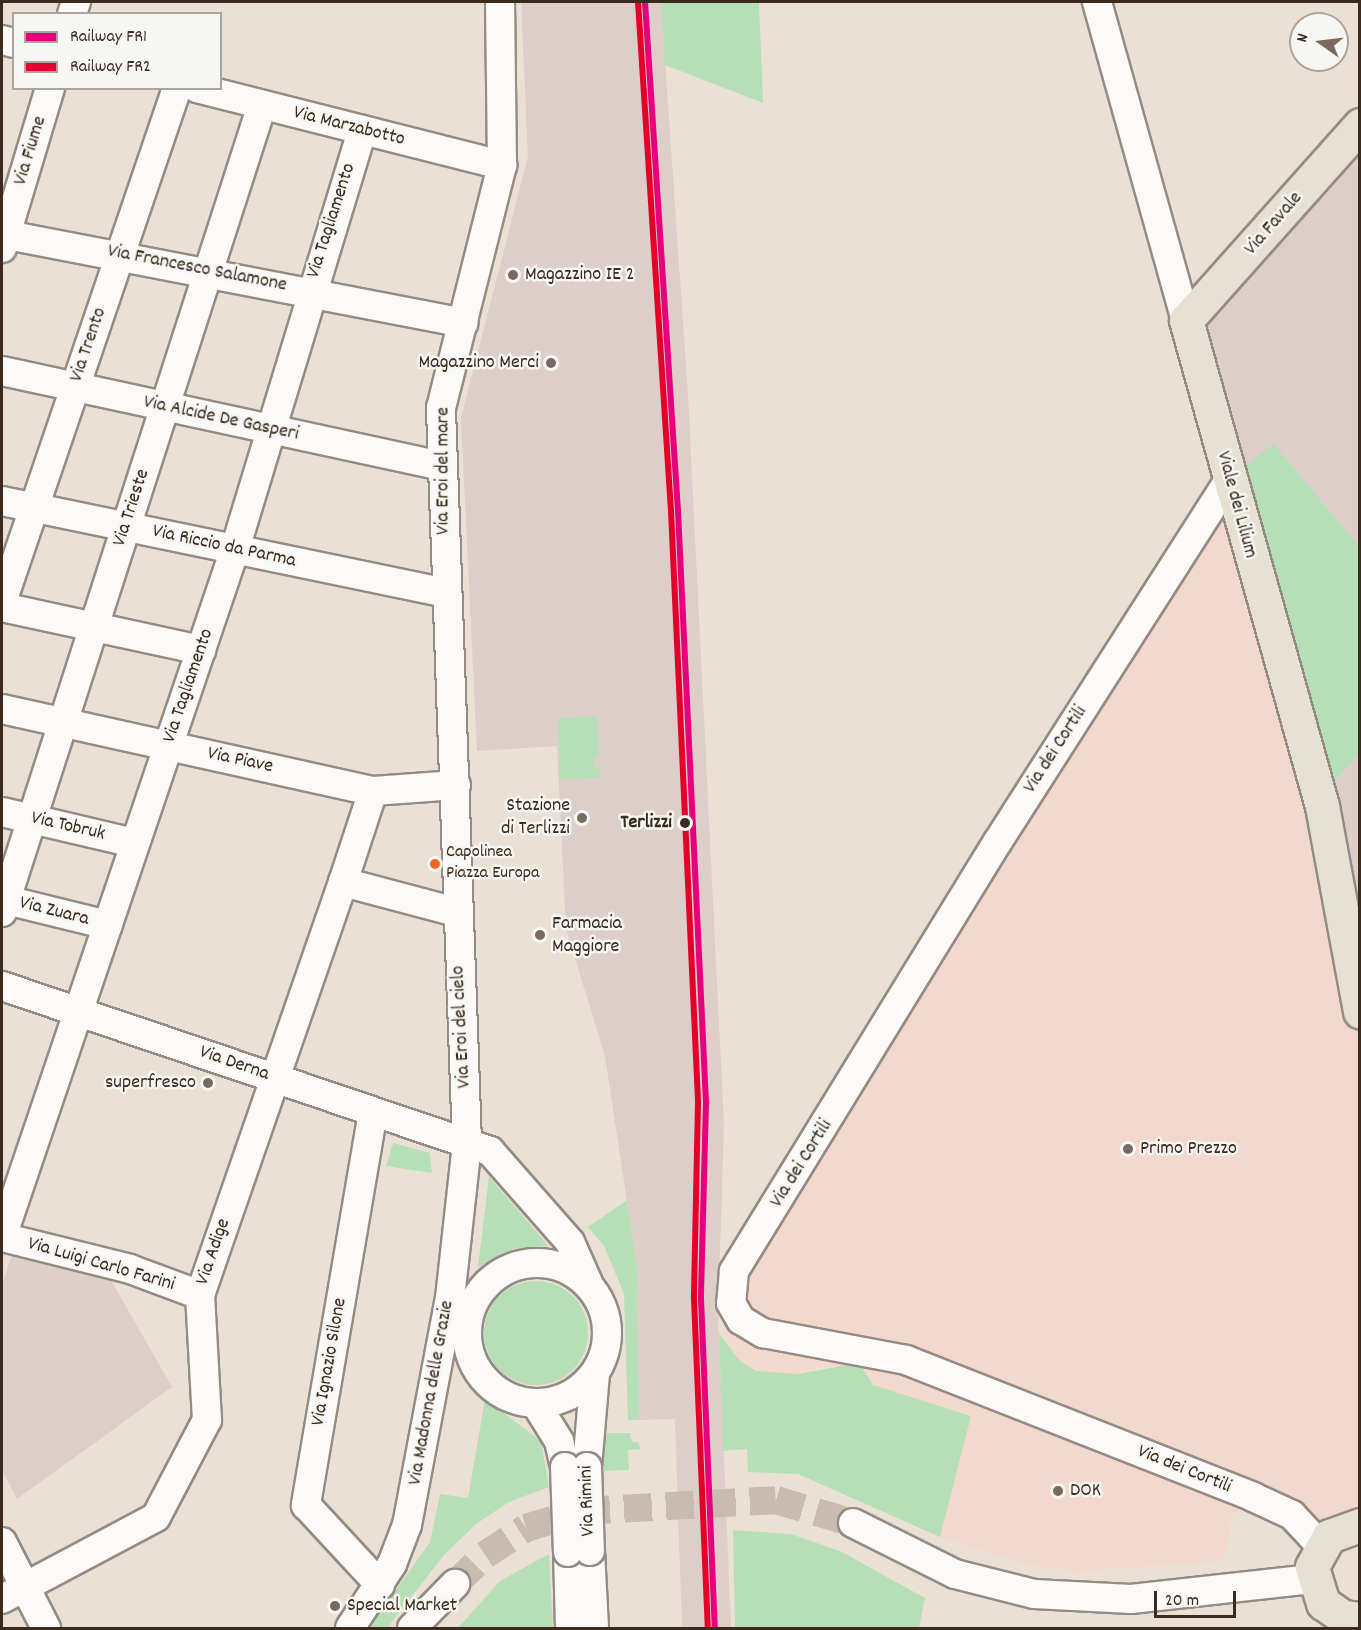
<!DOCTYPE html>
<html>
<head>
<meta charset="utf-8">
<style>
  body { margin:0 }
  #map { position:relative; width:1361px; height:1630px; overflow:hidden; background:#ebe0d4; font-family:Dekko,sans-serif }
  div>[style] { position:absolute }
  .built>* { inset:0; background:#f2d8cd }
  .industrial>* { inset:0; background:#ddcec9 }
  .green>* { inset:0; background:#b6dfb7 }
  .round { border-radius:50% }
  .minor-tunnel>* { height:28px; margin-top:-14px; transform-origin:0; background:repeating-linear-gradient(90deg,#c8bcb0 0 28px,transparent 0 42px) }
  .roads { filter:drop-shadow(2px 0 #948c84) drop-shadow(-2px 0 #948c84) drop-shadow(0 2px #948c84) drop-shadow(0 -2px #948c84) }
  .minor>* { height:28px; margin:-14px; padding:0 14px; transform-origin:14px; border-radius:14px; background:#fcfaf9 }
  .minor>.ring { margin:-14px; padding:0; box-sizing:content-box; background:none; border:28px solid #fcfaf9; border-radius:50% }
  .major>* { height:33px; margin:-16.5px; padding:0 16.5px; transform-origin:16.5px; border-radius:16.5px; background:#e7e1d4 }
  .bridges { filter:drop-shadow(2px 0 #948c84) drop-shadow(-2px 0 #948c84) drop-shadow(0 2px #948c84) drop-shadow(0 -2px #948c84) }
  .minor-bridge>* { height:28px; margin:-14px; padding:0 14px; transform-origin:14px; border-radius:14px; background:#fcfaf9 }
  .rail-1>* { height:6px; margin:-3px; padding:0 3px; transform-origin:3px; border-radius:3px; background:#e5007d }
  .rail-2>* { height:6px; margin:-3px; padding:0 3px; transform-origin:3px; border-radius:3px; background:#e4002b }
  .dots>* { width:16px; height:16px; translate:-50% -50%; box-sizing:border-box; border:3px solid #f6f6f2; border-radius:50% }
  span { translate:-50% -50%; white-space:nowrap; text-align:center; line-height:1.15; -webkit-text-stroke:5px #f6f6f2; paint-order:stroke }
  .bus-label { font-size:18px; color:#3b2a1e }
  .left { translate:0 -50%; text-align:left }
  .street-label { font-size:20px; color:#3b2a1e }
  .poi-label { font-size:20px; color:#3b2a1e }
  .right { translate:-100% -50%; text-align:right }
  .stop-label { font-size:20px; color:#3b2a1e; font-weight:700 }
  .frame { position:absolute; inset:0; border:3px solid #3b2a1e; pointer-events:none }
  .legend { position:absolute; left:12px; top:12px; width:210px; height:78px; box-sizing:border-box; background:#f6f6f2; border:2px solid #aba49d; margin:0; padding:8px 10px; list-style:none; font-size:18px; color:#3b2a1e }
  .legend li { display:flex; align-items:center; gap:12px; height:30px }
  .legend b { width:30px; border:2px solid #aba49d }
  .north { position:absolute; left:1289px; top:12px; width:60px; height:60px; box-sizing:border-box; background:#f6f6f2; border:2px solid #aba49d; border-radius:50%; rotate:284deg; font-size:16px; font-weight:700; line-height:24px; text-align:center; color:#3b2a1e }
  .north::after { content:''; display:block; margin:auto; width:21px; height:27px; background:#796a5e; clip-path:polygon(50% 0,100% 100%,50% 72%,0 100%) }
  .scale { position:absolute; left:1154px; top:1591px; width:82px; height:27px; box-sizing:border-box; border:3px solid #3b2a1e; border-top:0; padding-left:8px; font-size:18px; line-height:21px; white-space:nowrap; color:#3b2a1e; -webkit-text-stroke:4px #f6f6f2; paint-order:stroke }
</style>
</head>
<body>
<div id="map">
  <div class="built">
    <i style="clip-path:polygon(1229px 480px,1359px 1012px,1359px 1525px,1329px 1536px,1253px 1497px,1226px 1522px,1231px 1532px,1223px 1561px,1078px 1571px,1028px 1565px,940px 1537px,970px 1416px,872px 1385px,832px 1364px,798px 1374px,756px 1371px,739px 1360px,721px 1333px,731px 1303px)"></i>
  </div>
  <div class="industrial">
    <i style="clip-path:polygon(521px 2px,661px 2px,688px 395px,724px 1124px,718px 1312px,731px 1628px,682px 1628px,675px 1419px,639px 1420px,637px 1267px,605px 1056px,566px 929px,557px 746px,477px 751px,461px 418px,528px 156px)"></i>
    <i style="clip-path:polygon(1359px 125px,1359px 1012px,1186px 320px)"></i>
    <i style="clip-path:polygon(13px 1251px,108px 1275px,172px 1387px,17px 1499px,2px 1470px,2px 1286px)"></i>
  </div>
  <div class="green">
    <i style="clip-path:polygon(661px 2px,759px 2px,763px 103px,665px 65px)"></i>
    <i style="clip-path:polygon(1274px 444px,1359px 547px,1359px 754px,1333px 783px,1245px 466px)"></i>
    <i style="clip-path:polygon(597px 716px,599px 758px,593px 758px,594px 767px,599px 768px,600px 778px,560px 780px,558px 718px)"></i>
    <i style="clip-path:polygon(393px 1143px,430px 1153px,432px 1173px,386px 1166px)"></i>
    <i style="clip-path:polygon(489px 1177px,535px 1230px,548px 1246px,513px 1249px,478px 1267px)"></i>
    <i style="clip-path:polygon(627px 1200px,637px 1267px,639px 1420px,628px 1420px,624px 1294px,604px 1246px,588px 1227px)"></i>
    <i class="round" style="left:484px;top:1281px;width:104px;height:104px"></i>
    <i style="clip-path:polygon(719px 1333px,739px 1360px,756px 1371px,798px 1374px,859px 1363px,873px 1385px,971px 1416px,940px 1537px,798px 1474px,748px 1472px,747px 1449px,723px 1451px)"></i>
    <i style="clip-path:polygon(485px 1399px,541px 1441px,549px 1487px,509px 1502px,476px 1524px,444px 1555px,387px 1628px,369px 1628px,430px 1542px,440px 1494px,468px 1498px)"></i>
    <i style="clip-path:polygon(604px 1433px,630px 1433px,632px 1442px,638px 1442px,641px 1449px,628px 1450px,629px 1470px,604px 1471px)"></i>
    <i style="clip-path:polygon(733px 1530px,791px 1534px,842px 1552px,925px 1598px,919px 1628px,735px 1628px)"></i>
    <i style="clip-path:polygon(549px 1554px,553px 1628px,458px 1628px,500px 1581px)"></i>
  </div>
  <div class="minor-tunnel">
    <i style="left:455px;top:1584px;width:42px;rotate:-44deg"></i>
    <i style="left:485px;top:1555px;width:49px;rotate:-33.4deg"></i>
    <i style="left:526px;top:1528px;width:59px;rotate:-16.9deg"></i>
    <i style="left:582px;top:1511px;width:194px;rotate:-3.2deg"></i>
    <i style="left:776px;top:1500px;width:80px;rotate:16.6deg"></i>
  </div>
  <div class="roads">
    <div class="minor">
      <i style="left:1097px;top:2px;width:330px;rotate:74.4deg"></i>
      <i style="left:72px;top:14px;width:13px;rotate:-72deg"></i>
      <i style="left:2px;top:40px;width:12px;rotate:14deg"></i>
      <i style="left:197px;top:88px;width:315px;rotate:14.2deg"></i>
      <i style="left:2px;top:234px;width:470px;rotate:10.9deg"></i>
      <i style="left:2px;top:248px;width:167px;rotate:-73.3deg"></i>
      <i style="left:2px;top:371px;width:448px;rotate:12.2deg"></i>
      <i style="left:1229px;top:480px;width:429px;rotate:122.6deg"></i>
      <i style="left:998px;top:841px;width:505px;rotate:121.55deg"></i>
      <i style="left:734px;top:1271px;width:32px;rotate:95deg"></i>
      <i style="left:731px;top:1303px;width:20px;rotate:60deg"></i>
      <i style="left:741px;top:1320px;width:26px;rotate:31deg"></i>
      <i style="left:763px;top:1333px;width:146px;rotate:10.7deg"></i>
      <i style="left:906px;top:1360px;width:373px;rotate:21.5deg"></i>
      <i style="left:1253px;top:1497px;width:43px;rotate:24.8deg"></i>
      <i style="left:1292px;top:1515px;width:41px;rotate:47deg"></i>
      <i style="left:2px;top:501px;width:454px;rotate:11.7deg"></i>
      <i style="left:2px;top:602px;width:543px;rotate:-71.2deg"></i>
      <i style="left:2px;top:607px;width:204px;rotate:12.2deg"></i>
      <i style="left:2px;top:709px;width:380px;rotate:12.5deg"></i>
      <i style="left:456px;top:785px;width:83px;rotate:175.9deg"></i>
      <i style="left:373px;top:791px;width:96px;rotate:108.2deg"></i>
      <i style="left:343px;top:882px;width:117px;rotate:14.9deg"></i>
      <i style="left:2px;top:812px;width:136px;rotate:13.2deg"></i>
      <i style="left:2px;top:899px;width:109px;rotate:13.8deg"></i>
      <i style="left:2px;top:912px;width:848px;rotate:-72.14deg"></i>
      <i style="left:2px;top:986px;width:515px;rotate:18.68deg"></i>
      <i style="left:490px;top:1151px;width:121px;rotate:48.7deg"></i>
      <i style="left:570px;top:1242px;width:47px;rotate:66.2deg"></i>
      <i style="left:373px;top:1112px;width:399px;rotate:99.7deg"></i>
      <i style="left:306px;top:1505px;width:109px;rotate:47.2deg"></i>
      <i style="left:2px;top:1237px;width:726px;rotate:-71.29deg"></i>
      <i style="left:235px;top:549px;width:438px;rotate:-73.1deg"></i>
      <i style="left:2px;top:1237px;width:132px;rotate:14deg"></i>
      <i style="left:130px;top:1269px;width:75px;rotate:20.4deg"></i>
      <i class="ring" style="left:467px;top:1263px;width:112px;height:112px"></i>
      <i style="left:536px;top:1404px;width:44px;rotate:58.1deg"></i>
      <i style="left:559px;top:1441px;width:27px;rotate:77deg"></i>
      <i style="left:587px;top:1467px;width:93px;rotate:-85.1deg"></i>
      <i style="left:853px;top:1523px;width:114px;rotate:26.6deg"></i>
      <i style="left:955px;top:1574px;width:81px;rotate:14.2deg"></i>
      <i style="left:1034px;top:1594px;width:97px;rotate:3deg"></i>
      <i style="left:1131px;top:1599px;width:182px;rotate:-6.3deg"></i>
      <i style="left:2px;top:1542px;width:97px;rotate:62.9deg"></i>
      <i style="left:590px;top:1551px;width:77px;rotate:87deg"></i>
      <i style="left:568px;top:1552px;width:76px;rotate:88.5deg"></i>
      <i style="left:2px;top:1599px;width:174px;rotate:-28deg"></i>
      <i style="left:156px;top:1517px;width:110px;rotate:-62.3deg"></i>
      <i style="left:207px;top:1420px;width:125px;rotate:-93.2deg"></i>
      <i style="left:200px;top:1295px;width:437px;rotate:-70.9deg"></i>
      <i style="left:350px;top:1628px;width:77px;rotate:-56.7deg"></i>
      <i style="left:392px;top:1564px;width:42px;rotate:-69deg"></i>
      <i style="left:407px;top:1525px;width:231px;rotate:-79.3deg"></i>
      <i style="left:450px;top:1298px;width:156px;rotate:-83.7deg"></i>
      <i style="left:467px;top:1143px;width:735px;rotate:-92.03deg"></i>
      <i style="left:441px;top:408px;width:251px;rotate:-75.9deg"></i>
      <i style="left:502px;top:165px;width:163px;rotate:-90.7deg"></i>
      <i style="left:412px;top:1628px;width:62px;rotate:-45.7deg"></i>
    </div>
    <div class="major">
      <i style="left:1360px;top:125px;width:261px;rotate:131.7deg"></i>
      <i style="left:1186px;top:320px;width:505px;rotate:74.37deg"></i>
      <i style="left:1322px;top:806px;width:209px;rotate:79.5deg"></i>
      <i style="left:1360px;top:1525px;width:33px;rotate:160deg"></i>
      <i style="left:1329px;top:1536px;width:35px;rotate:119deg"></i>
      <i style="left:1312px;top:1567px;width:38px;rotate:73deg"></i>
      <i style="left:1323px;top:1603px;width:24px;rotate:35deg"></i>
      <i style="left:1343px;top:1617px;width:17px;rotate:7deg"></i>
    </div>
  </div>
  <div class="bridges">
    <div class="minor-bridge">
      <i style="left:565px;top:1467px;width:85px;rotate:88deg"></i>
      <i style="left:587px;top:1467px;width:84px;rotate:88deg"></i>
    </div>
  </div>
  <div class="rail-1">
    <i style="left:645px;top:2px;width:510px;rotate:86.29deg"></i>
    <i style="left:678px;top:511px;width:592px;rotate:87.29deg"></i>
    <i style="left:706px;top:1102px;width:197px;rotate:91.5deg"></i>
    <i style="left:701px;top:1299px;width:329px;rotate:87.6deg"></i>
  </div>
  <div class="rail-2">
    <i style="left:638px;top:2px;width:510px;rotate:86.29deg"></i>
    <i style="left:671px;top:511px;width:592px;rotate:87.38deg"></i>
    <i style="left:698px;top:1102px;width:197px;rotate:91.2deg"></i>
    <i style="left:694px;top:1299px;width:329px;rotate:87.6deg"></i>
  </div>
  <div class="dots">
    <i style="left:513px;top:275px;background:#796a5e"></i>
    <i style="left:551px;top:363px;background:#796a5e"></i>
    <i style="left:582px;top:818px;background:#796a5e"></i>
    <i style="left:685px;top:823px;background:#3b2a1e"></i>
    <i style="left:435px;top:864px;background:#f26522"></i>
    <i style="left:540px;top:935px;background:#796a5e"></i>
    <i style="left:208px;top:1083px;background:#796a5e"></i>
    <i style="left:1128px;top:1149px;background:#796a5e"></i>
    <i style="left:1058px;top:1491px;background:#796a5e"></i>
    <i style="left:335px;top:1606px;background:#796a5e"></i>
  </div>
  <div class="bus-label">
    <span class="left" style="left:446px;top:864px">Capolinea<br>Piazza Europa</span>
  </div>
  <div class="street-label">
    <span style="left:349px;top:127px;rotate:14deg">Via Marzabotto</span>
    <span style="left:31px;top:151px;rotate:-73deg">Via Fiume</span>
    <span style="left:332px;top:221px;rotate:-72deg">Via Tagliamento</span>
    <span style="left:1274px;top:224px;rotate:-49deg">Via Favale</span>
    <span style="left:197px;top:269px;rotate:11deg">Via Francesco Salamone</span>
    <span style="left:89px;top:345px;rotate:-71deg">Via Trento</span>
    <span style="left:221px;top:419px;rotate:12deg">Via Alcide De Gasperi</span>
    <span style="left:444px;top:471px;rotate:-90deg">Via Eroi del mare</span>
    <span style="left:1236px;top:505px;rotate:75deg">Viale dei Lilium</span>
    <span style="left:132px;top:508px;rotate:-72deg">Via Trieste</span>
    <span style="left:224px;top:547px;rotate:12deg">Via Riccio da Parma</span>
    <span style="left:189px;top:686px;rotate:-71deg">Via Tagliamento</span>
    <span style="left:1056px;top:750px;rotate:-57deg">Via dei Cortili</span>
    <span style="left:240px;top:761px;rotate:12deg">Via Piave</span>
    <span style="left:68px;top:827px;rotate:13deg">Via Tobruk</span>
    <span style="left:54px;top:912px;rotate:14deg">Via Zuara</span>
    <span style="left:462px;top:1027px;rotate:-93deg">Via Eroi del cielo</span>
    <span style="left:234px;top:1064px;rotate:19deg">Via Derna</span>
    <span style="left:802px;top:1164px;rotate:-58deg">Via dei Cortili</span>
    <span style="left:214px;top:1252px;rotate:-71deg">Via Adige</span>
    <span style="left:101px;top:1265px;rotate:16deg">Via Luigi Carlo Farini</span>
    <span style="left:330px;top:1362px;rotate:-80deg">Via Ignazio Silone</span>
    <span style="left:432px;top:1393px;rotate:-80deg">Via Madonna delle Grazie</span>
    <span style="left:1184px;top:1470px;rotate:22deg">Via dei Cortili</span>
    <span style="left:588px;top:1501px;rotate:-92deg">Via Rimini</span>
  </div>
  <div class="poi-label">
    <span class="left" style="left:525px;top:275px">Magazzino IE 2</span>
    <span class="right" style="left:539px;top:363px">Magazzino Merci</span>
    <span class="right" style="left:570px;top:818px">Stazione<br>di Terlizzi</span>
    <span class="left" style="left:552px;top:936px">Farmacia<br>Maggiore</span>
    <span class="right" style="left:196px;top:1083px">superfresco</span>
    <span class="left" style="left:1140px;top:1149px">Primo Prezzo</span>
    <span class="left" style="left:1070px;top:1491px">DOK</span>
    <span class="left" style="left:347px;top:1606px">Special Market</span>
  </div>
  <div class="stop-label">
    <span class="right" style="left:672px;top:823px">Terlizzi</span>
  </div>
  <div class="frame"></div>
  <ul class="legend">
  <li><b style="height:8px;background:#e5007d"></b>Railway FR1</li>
  <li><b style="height:8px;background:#e4002b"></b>Railway FR2</li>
  </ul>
  <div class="north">N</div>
  <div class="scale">20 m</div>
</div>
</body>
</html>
